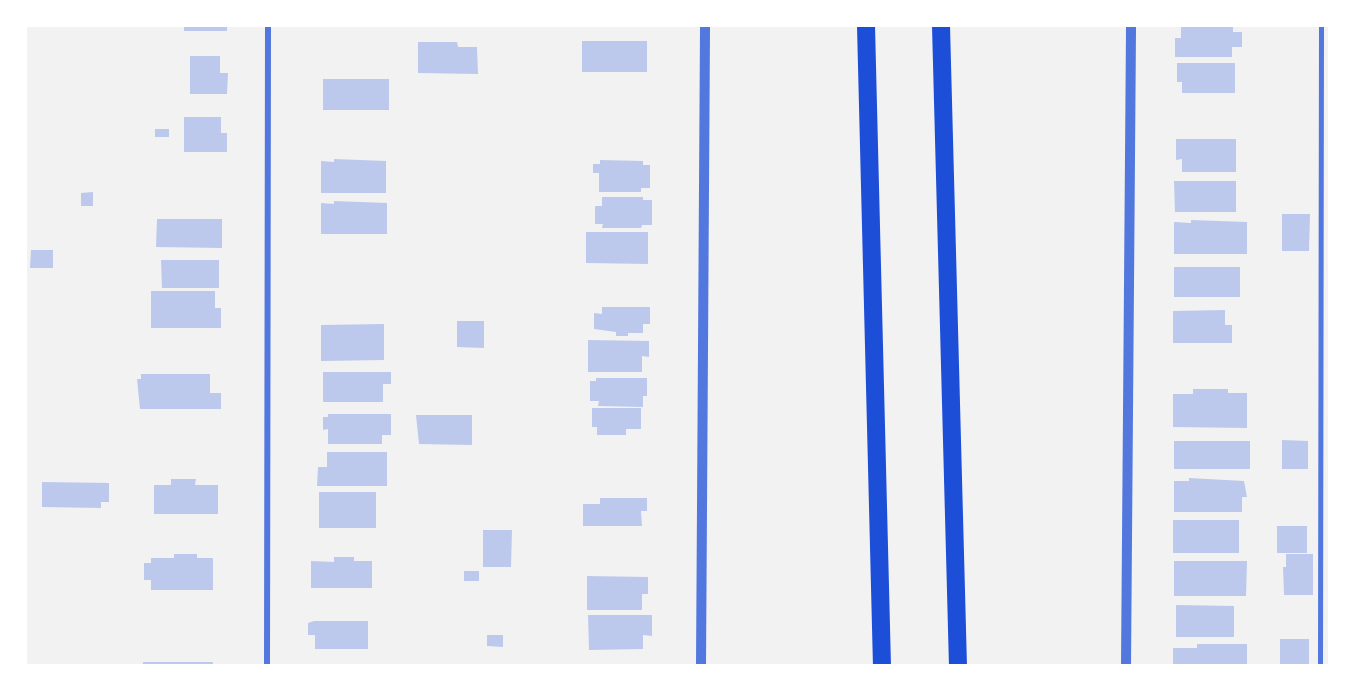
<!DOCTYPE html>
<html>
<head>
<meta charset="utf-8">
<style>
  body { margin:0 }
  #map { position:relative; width:1355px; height:691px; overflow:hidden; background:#f2f2f2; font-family:"IBM Plex Sans",sans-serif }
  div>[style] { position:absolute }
  .building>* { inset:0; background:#bdc9ec }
  .service>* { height:4.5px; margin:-2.25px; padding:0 2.25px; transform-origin:2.25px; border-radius:2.25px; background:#5277de }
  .minor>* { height:6px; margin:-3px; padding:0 3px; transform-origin:3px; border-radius:3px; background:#5277de }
  .tertiary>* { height:10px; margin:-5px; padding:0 5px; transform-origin:5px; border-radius:5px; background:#5277de }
  .motorway>* { height:18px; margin:-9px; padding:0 9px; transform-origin:9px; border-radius:9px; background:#1d4ed8 }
  span { translate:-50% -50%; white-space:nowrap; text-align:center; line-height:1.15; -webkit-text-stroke:5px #fff; paint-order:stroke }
  .frame { position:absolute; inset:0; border:27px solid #fff; pointer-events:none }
</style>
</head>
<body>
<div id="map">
  <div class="building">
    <i style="clip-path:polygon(184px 26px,227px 26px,227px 31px,184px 31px)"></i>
    <i style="clip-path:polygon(1181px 26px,1233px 26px,1233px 32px,1242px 32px,1242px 47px,1232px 47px,1232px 57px,1175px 57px,1175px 38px,1181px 38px)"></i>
    <i style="clip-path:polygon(582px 41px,647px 41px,647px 72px,582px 72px)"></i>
    <i style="clip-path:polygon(418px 42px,457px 42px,458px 47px,477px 47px,478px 74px,418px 73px)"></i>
    <i style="clip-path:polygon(190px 56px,220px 56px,220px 73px,228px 73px,227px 94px,190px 94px)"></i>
    <i style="clip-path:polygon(1177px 63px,1235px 63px,1235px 93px,1182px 93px,1182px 82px,1177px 82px)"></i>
    <i style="clip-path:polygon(323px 79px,389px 79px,389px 110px,323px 110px)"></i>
    <i style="clip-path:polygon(184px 117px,221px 117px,221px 133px,227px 133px,227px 152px,184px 152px)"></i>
    <i style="clip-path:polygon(155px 129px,169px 129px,169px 137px,155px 137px)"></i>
    <i style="clip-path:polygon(1176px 139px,1236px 139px,1236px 172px,1182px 172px,1182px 159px,1176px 160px)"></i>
    <i style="clip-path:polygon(334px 159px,386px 161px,386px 193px,321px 193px,321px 161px,334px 162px)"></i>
    <i style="clip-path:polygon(600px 160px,643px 161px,643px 165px,650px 165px,650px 188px,641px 188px,641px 192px,599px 192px,599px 173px,593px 173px,593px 164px,600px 164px)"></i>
    <i style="clip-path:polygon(1174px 181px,1236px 181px,1236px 212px,1175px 212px)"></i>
    <i style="clip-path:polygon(93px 192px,93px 206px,81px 206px,81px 193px)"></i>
    <i style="clip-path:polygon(602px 197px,643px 197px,643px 200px,652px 200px,652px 225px,642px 225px,641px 228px,602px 228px,603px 224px,595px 224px,595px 206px,602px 206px)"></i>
    <i style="clip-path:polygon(334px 201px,387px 203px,387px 234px,321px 234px,321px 203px,334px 204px)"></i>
    <i style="clip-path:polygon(1282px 214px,1310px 214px,1309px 251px,1282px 251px)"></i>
    <i style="clip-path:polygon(157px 219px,222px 219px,222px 248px,156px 247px)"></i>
    <i style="clip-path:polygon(1191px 220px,1247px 222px,1247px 254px,1174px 254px,1174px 222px,1191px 223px)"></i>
    <i style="clip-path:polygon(586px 232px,648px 232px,648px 264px,586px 263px)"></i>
    <i style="clip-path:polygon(31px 250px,53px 250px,53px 268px,30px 268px)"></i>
    <i style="clip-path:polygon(161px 260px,219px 260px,219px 288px,162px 288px)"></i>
    <i style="clip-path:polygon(1174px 267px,1240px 267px,1240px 297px,1174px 297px)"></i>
    <i style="clip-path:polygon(151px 291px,215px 291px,215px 308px,221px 308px,221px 328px,151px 328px)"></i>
    <i style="clip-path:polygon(602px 307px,650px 307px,650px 324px,643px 324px,643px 333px,628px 333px,628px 336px,616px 336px,616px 332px,594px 329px,594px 313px,602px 314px)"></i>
    <i style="clip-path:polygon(1225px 310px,1225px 325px,1232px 325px,1232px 343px,1173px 343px,1173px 311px)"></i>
    <i style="clip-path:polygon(457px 321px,484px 321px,484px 348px,457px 347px)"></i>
    <i style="clip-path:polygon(384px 324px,384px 360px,321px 361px,321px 325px)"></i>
    <i style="clip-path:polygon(588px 340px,649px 341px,649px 357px,642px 356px,642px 372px,588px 372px)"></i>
    <i style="clip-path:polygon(323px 372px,391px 372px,391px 384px,383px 384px,383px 402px,323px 402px)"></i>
    <i style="clip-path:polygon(141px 374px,210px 374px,210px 393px,221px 393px,221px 409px,140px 409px,137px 379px,141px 379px)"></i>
    <i style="clip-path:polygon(596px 378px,647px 378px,647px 396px,643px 396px,643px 407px,598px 406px,599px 401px,590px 401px,590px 381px,596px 381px)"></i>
    <i style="clip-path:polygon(1193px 389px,1228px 389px,1228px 393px,1247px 393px,1247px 428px,1173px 427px,1173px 394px,1193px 394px)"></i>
    <i style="clip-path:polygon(592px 408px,641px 408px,641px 429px,626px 429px,626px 435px,597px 435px,597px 427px,592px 427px)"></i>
    <i style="clip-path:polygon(328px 414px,391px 414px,391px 435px,382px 435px,382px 444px,328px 444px,328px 429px,323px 430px,323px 417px,328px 417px)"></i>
    <i style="clip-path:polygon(416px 415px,472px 415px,472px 445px,419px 444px)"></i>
    <i style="clip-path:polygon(1282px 440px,1308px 441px,1308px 469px,1282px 469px)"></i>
    <i style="clip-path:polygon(1174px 441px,1250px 441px,1250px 469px,1174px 469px)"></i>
    <i style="clip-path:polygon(327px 452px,387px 452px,387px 486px,317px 486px,318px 467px,327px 467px)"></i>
    <i style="clip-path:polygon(1189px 478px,1244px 481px,1247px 497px,1242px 497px,1242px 512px,1174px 512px,1174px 481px,1189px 481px)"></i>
    <i style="clip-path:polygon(171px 479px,196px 479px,195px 485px,218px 485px,218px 514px,154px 514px,154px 485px,171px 485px)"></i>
    <i style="clip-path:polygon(42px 482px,109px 483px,109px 502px,101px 502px,101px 508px,42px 507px)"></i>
    <i style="clip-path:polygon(319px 492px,376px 492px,376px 528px,319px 528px)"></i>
    <i style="clip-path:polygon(600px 498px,647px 498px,647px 511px,641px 511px,642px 526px,583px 526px,583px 504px,600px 504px)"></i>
    <i style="clip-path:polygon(1173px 520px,1239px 520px,1239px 553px,1173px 553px)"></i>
    <i style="clip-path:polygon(1277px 526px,1307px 526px,1307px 553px,1277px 553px)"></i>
    <i style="clip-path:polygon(483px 530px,512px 530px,511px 567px,483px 567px)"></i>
    <i style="clip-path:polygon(174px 554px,197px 554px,197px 558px,213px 558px,213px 590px,151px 590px,151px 580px,144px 580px,144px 563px,151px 563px,151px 558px,174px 558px)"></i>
    <i style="clip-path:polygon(1286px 554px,1313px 554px,1313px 595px,1284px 595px,1283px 567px,1286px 567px)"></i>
    <i style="clip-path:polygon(334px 557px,354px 557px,354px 561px,372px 561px,372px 588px,311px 588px,311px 561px,334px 562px)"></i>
    <i style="clip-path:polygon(1174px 561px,1247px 561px,1246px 596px,1174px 596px)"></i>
    <i style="clip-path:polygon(464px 571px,479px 571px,479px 581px,464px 581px)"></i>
    <i style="clip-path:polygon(587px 576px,648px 577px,648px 594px,642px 594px,642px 610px,587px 610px)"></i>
    <i style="clip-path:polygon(1176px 605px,1234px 606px,1234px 637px,1176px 637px)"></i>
    <i style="clip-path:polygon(588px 615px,652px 615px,652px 636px,643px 635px,643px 649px,589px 650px)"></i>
    <i style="clip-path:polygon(314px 621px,368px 621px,368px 649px,315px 649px,315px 635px,308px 635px,308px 623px)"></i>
    <i style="clip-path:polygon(487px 635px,503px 635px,503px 647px,487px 646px)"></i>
    <i style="clip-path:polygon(1280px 639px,1309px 639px,1309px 666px,1280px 666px)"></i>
    <i style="clip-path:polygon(1197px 644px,1247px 644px,1247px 666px,1173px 666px,1173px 648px,1197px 648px)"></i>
    <i style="clip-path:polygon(143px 662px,213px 662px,213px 666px,143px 666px)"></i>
  </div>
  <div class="service">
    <i style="left:1320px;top:666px;width:640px;rotate:-89.91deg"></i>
  </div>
  <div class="minor">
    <i style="left:267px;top:666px;width:640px;rotate:-89.91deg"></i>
  </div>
  <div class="tertiary">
    <i style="left:701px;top:666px;width:640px;rotate:-89.64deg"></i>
    <i style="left:1126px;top:666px;width:640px;rotate:-89.55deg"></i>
  </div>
  <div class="motorway">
    <i style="left:866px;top:26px;width:640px;rotate:88.57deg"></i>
    <i style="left:941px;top:26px;width:640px;rotate:88.48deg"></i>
  </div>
  <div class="frame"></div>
</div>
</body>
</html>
